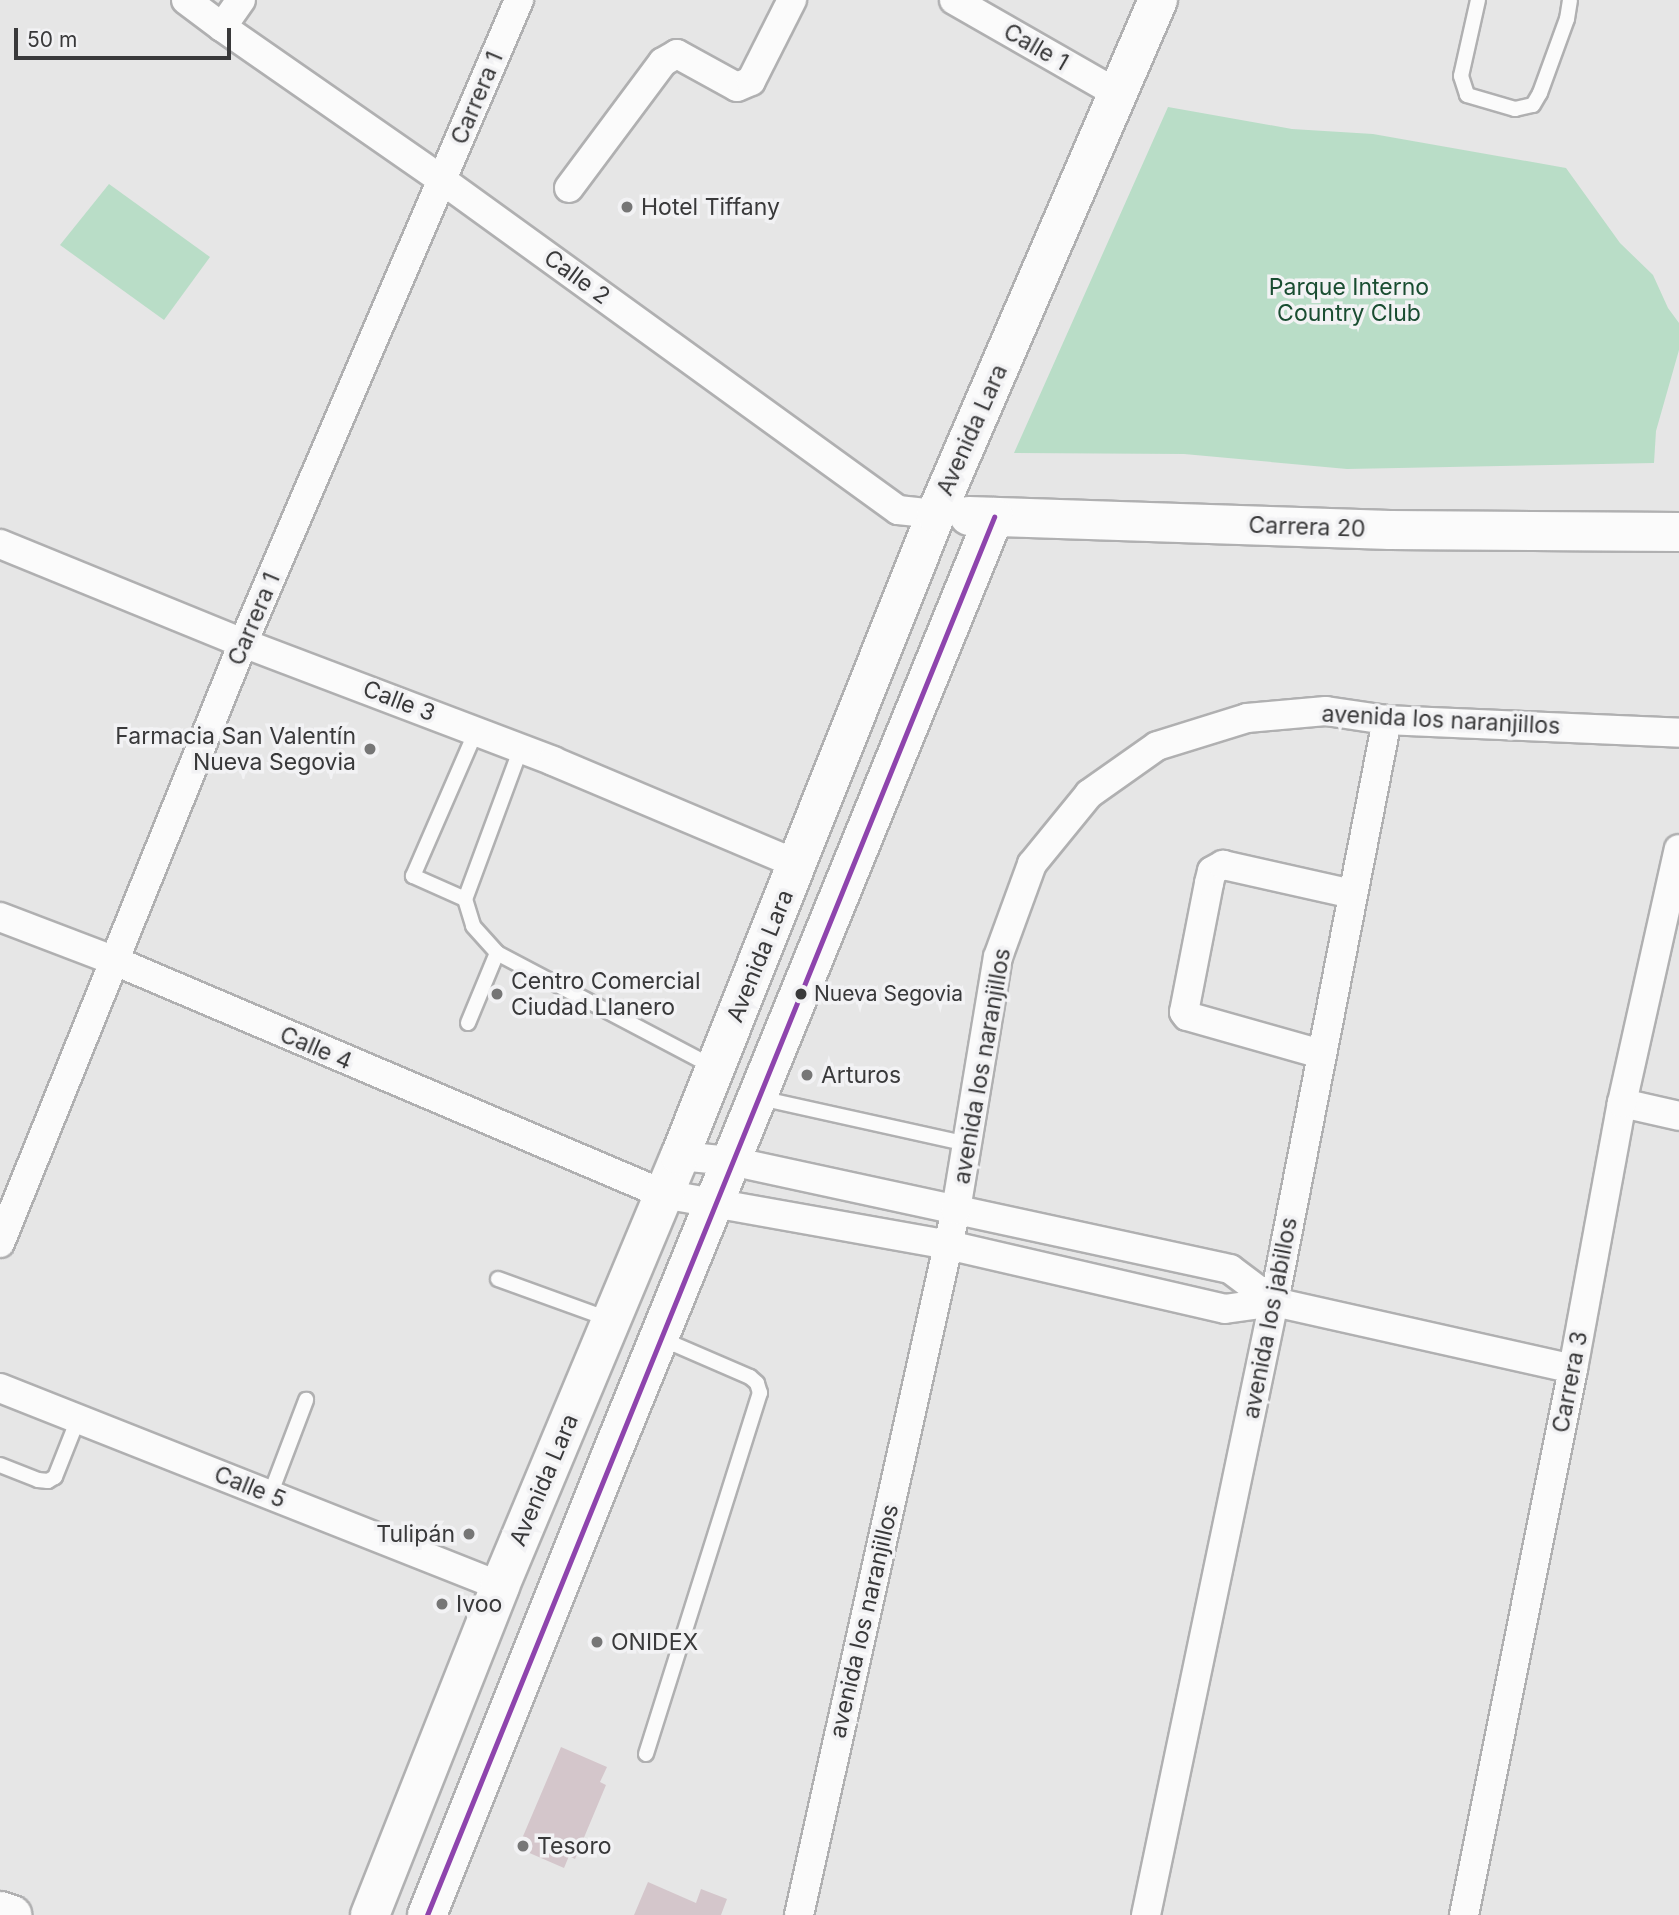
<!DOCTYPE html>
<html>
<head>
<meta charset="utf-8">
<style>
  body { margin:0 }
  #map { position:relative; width:1679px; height:1915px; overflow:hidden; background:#e6e6e6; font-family:Inter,sans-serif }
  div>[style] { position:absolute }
  .green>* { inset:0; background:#b9ddc7 }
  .building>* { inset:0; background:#d4c6cb }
  .roads { filter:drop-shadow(2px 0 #b0b0b1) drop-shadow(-2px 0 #b0b0b1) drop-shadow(0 2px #b0b0b1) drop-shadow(0 -2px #b0b0b1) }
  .lane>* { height:14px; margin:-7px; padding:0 7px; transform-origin:7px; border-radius:7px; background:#fbfbfb }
  .street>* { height:28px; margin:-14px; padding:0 14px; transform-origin:14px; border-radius:14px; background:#fbfbfb }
  .secondary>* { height:38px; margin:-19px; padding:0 19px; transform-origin:19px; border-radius:19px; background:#fbfbfb }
  .bus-1>* { height:5px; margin:-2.5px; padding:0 2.5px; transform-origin:2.5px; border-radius:2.5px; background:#8e44ad }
  .dots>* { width:19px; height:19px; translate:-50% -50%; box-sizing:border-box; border:4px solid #f2f2f4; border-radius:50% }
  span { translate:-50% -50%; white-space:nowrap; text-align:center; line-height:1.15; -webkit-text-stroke:7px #f2f2f4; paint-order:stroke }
  .bus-label { font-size:21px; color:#39393a }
  .left { translate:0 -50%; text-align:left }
  .street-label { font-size:23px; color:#39393a }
  .poi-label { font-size:23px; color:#39393a }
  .right { translate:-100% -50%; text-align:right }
  .park-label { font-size:23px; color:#194d31 }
  .scale { position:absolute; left:14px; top:28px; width:217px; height:32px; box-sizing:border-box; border:4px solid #39393a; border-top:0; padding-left:9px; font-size:21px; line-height:24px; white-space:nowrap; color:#39393a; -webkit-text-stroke:5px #f2f2f4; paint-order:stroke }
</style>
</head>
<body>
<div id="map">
  <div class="green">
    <i style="clip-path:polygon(1168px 107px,1292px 129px,1373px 134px,1566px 168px,1620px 243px,1653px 275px,1668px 308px,1679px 323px,1679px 350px,1656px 431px,1654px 463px,1347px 469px,1184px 454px,1014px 453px)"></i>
    <i style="clip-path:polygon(109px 184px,210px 257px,164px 320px,60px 245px)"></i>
  </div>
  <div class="building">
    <i style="clip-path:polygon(561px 1747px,607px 1767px,600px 1782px,606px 1785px,575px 1859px,569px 1856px,564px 1868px,518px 1848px)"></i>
    <i style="clip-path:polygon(648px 1882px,696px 1903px,701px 1889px,727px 1899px,721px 1915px,634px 1915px)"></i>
  </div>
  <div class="roads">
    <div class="lane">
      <i style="left:1478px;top:0;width:78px;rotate:102.6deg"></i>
      <i style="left:1461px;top:76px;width:20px;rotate:72deg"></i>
      <i style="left:1467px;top:95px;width:50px;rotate:16.3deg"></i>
      <i style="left:1515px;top:109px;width:18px;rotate:-13deg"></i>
      <i style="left:1533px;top:105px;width:14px;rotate:-60deg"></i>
      <i style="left:1540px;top:93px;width:79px;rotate:-70deg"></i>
      <i style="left:1567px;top:19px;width:19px;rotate:-81deg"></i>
      <i style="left:521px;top:748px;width:161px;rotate:110.3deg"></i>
      <i style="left:465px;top:899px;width:28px;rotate:73deg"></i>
      <i style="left:473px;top:926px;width:36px;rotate:48deg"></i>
      <i style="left:497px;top:953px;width:244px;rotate:27.8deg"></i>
      <i style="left:465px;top:899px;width:57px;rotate:-156.1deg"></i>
      <i style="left:413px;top:876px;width:158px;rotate:-66.5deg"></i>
      <i style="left:468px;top:1023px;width:76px;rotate:-67.5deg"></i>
      <i style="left:760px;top:1098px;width:212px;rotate:12.5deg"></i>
      <i style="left:498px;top:1279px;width:120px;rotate:19.9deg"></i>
      <i style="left:0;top:1465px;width:41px;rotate:21.5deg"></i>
      <i style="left:38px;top:1480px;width:10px;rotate:6deg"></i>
      <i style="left:48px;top:1481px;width:8px;rotate:-30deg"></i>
      <i style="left:55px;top:1477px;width:62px;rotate:-68.4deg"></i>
      <i style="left:270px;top:1495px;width:102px;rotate:-69.2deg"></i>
      <i style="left:646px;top:1754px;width:379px;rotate:-72.5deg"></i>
      <i style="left:760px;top:1393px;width:10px;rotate:-107deg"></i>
      <i style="left:757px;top:1383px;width:9px;rotate:-139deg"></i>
      <i style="left:750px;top:1377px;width:98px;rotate:-156.6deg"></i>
    </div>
    <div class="street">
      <i style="left:186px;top:0;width:45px;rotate:36.9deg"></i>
      <i style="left:222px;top:27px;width:33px;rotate:-55deg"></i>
      <i style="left:954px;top:0;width:189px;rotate:29.8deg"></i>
      <i style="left:222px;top:27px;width:268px;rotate:34.8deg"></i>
      <i style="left:442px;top:180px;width:563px;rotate:35.89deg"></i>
      <i style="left:898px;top:510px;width:38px;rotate:6deg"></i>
      <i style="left:569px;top:188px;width:157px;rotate:-53.3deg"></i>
      <i style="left:663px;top:62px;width:16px;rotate:-30deg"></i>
      <i style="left:677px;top:54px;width:68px;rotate:28.8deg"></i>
      <i style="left:737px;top:87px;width:15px;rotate:-23deg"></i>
      <i style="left:751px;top:81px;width:91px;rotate:-63.2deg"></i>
      <i style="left:0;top:544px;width:262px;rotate:22.2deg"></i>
      <i style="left:243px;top:643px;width:332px;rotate:20.8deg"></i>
      <i style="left:553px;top:761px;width:265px;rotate:22.9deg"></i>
      <i style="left:0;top:917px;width:123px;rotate:20.9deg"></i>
      <i style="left:115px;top:961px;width:595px;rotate:23.03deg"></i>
      <i style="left:663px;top:1194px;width:290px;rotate:10.1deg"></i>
      <i style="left:948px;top:1245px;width:284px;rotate:13deg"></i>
      <i style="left:1225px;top:1309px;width:49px;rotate:-8.1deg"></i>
      <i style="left:1274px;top:1302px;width:306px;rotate:12.6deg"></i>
      <i style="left:1321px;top:1054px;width:139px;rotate:-164.2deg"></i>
      <i style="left:1187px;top:1016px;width:5px;rotate:-127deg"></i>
      <i style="left:1184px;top:1012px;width:131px;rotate:-79deg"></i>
      <i style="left:1209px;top:883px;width:12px;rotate:-76deg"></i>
      <i style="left:1212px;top:871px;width:13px;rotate:-29deg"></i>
      <i style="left:1223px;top:865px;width:133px;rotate:12.6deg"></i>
      <i style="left:1622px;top:1103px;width:58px;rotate:12.8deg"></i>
      <i style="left:680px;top:1156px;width:51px;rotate:5.6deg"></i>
      <i style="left:731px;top:1161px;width:511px;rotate:12.21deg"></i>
      <i style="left:1230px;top:1269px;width:55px;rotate:36.9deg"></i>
      <i style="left:0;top:1243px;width:647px;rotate:-67.95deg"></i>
      <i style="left:243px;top:643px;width:700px;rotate:-66.77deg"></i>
      <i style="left:0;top:1388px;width:538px;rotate:21.6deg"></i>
      <i style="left:799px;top:1915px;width:722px;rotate:-77.45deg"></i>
      <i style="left:956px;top:1210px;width:256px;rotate:-80.6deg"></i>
      <i style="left:998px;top:957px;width:99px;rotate:-69.9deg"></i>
      <i style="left:1032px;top:864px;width:90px;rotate:-50.8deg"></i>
      <i style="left:1089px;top:794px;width:83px;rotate:-35.2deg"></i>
      <i style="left:1157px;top:746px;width:94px;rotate:-17.3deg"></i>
      <i style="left:1247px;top:718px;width:79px;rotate:-5.1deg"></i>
      <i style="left:1326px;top:711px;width:62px;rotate:8.4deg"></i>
      <i style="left:1387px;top:720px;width:292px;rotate:2.5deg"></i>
      <i style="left:1146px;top:1915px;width:626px;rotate:-78.21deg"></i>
      <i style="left:1274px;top:1302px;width:593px;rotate:-79.01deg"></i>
      <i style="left:1464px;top:1915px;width:557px;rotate:-78.71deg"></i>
      <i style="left:1573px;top:1369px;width:270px;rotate:-79.6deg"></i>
      <i style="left:1622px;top:1103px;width:260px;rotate:-77.4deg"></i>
    </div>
    <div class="secondary">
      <i style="left:969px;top:516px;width:421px;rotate:1.9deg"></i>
      <i style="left:1390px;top:530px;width:289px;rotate:0.4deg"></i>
      <i style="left:0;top:1911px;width:13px;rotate:18deg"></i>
      <i style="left:370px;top:1915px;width:354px;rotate:-68.4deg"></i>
      <i style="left:500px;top:1586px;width:466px;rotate:-67.3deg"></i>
      <i style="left:680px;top:1156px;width:691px;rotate:-68.26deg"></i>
      <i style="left:936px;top:514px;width:560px;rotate:-66.64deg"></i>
      <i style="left:427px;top:1915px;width:495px;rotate:-68.2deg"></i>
      <i style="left:611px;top:1455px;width:1013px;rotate:-67.79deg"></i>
    </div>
  </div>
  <div class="bus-1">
    <i style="left:427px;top:1915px;width:1509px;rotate:-67.92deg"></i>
  </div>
  <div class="dots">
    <i style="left:627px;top:207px;background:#767676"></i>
    <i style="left:370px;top:749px;background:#767676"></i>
    <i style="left:497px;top:994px;background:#767676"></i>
    <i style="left:801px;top:994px;background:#39393a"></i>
    <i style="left:807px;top:1075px;background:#767676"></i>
    <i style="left:469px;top:1534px;background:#767676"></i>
    <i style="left:442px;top:1604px;background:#767676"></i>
    <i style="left:597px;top:1642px;background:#767676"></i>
    <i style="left:523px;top:1846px;background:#767676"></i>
  </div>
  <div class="bus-label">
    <span class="left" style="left:814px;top:994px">Nueva Segovia</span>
  </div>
  <div class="street-label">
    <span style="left:1036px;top:47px;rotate:30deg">Calle 1</span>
    <span style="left:477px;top:98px;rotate:-67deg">Carrera 1</span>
    <span style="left:577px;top:277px;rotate:36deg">Calle 2</span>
    <span style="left:972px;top:430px;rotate:-66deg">Avenida Lara</span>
    <span style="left:1307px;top:527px;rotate:2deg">Carrera 20</span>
    <span style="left:254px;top:619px;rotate:-67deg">Carrera 1</span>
    <span style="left:399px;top:701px;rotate:21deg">Calle 3</span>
    <span style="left:1441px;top:720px;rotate:3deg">avenida los naranjillos</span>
    <span style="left:760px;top:956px;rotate:-68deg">Avenida Lara</span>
    <span style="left:316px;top:1048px;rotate:23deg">Calle 4</span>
    <span style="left:982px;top:1066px;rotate:-80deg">avenida los naranjillos</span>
    <span style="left:1270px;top:1318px;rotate:-79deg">avenida los jabillos</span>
    <span style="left:1570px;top:1382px;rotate:-79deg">Carrera 3</span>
    <span style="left:544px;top:1480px;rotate:-67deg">Avenida Lara</span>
    <span style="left:250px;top:1487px;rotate:22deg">Calle 5</span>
    <span style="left:864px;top:1621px;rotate:-77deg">avenida los naranjillos</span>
  </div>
  <div class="poi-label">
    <span class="left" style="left:641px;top:207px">Hotel Tiffany</span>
    <span class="right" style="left:356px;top:749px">Farmacia San Valentín<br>Nueva Segovia</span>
    <span class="left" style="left:511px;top:994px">Centro Comercial<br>Ciudad Llanero</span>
    <span class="left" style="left:821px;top:1075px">Arturos</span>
    <span class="right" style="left:455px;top:1534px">Tulipán</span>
    <span class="left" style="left:456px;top:1604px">Ivoo</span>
    <span class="left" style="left:611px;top:1642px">ONIDEX</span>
    <span class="left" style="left:537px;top:1846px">Tesoro</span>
  </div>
  <div class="park-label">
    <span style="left:1349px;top:300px">Parque Interno<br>Country Club</span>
  </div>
  <div class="scale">50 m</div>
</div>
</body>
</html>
